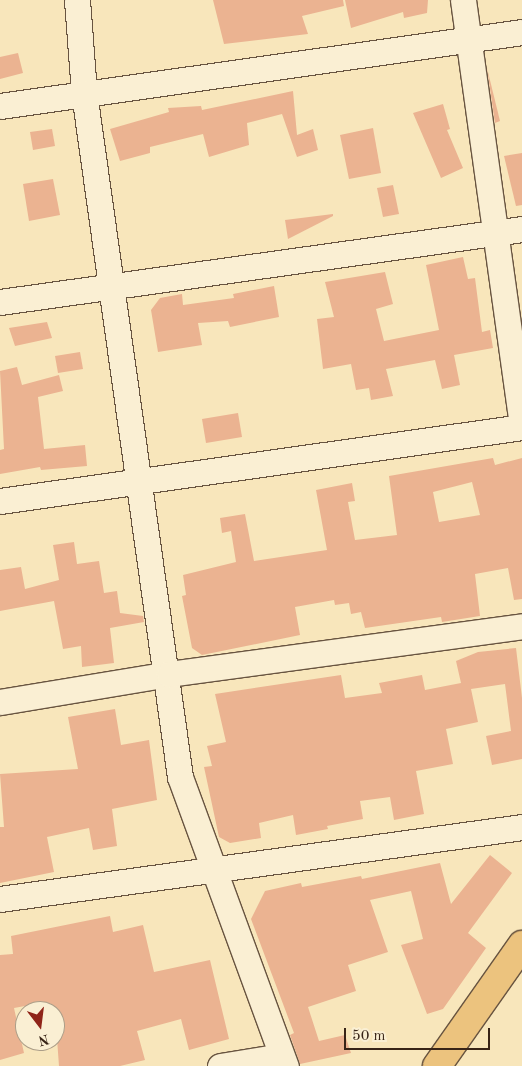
<!DOCTYPE html>
<html>
<head>
<meta charset="utf-8">
<style>
  body { margin:0 }
  #map { position:relative; width:522px; height:1066px; overflow:hidden; background:#f8e6bb; font-family:"Old Standard TT",serif }
  div>[style] { position:absolute }
  .building>* { inset:0; background:#ebb391 }
  .roads { filter:drop-shadow(1px 0 #685440) drop-shadow(-1px 0 #685440) drop-shadow(0 1px #685440) drop-shadow(0 -1px #685440) }
  .minor>* { height:25px; margin:-12.5px; padding:0 12.5px; transform-origin:12.5px; border-radius:12.5px; background:#faefd3 }
  .major>* { height:28px; margin:-14px; padding:0 14px; transform-origin:14px; border-radius:14px; background:#ecc37e }
  span { translate:-50% -50%; white-space:nowrap; text-align:center; line-height:1.15; -webkit-text-stroke:4px #faefd3; paint-order:stroke }
  .north { position:absolute; left:15px; top:1001px; width:50px; height:50px; box-sizing:border-box; background:#faefd3; border:1px solid #ac9e88; border-radius:50%; rotate:165deg; font-size:14px; font-weight:700; line-height:20px; text-align:center; color:#382417 }
  .north::after { content:''; display:block; margin:auto; width:18px; height:22px; background:#8f2418; clip-path:polygon(50% 0,100% 100%,50% 72%,0 100%) }
  .scale { position:absolute; left:344px; top:1028px; width:146px; height:22px; box-sizing:border-box; border:2px solid #382417; border-top:0; padding-left:6px; font-size:15px; line-height:18px; white-space:nowrap; color:#382417; -webkit-text-stroke:4px #faefd3; paint-order:stroke }
</style>
</head>
<body>
<div id="map">
  <div class="building">
    <i style="clip-path:polygon(213px 0,343px 0,344px 6px,302px 16px,308px 34px,224px 44px)"></i>
    <i style="clip-path:polygon(345px 0,428px 0,427px 13px,404px 18px,403px 12px,351px 28px)"></i>
    <i style="clip-path:polygon(18px 53px,23px 73px,0 79px,0 57px)"></i>
    <i style="clip-path:polygon(487px 68px,500px 121px,495px 123px)"></i>
    <i style="clip-path:polygon(293px 91px,297px 135px,313px 129px,318px 150px,297px 157px,282px 114px,247px 123px,249px 145px,209px 157px,203px 134px,150px 147px,150px 153px,120px 161px,110px 129px,169px 112px,168px 108px,201px 106px,202px 110px)"></i>
    <i style="clip-path:polygon(443px 104px,450px 129px,447px 130px,463px 168px,441px 178px,413px 113px)"></i>
    <i style="clip-path:polygon(373px 128px,381px 173px,349px 179px,340px 135px)"></i>
    <i style="clip-path:polygon(52px 129px,55px 146px,33px 150px,30px 132px)"></i>
    <i style="clip-path:polygon(522px 153px,522px 205px,516px 206px,504px 156px)"></i>
    <i style="clip-path:polygon(53px 179px,60px 215px,29px 221px,23px 184px)"></i>
    <i style="clip-path:polygon(393px 185px,399px 214px,383px 217px,377px 188px)"></i>
    <i style="clip-path:polygon(333px 214px,333px 216px,288px 239px,285px 220px)"></i>
    <i style="clip-path:polygon(463px 257px,468px 279px,475px 278px,482px 332px,490px 330px,493px 348px,454px 355px,460px 385px,442px 389px,435px 360px,386px 369px,393px 396px,371px 400px,369px 388px,356px 390px,351px 364px,323px 369px,317px 319px,334px 317px,325px 282px,385px 272px,393px 304px,376px 309px,384px 341px,439px 330px,426px 265px)"></i>
    <i style="clip-path:polygon(274px 286px,279px 317px,230px 327px,228px 321px,198px 323px,202px 345px,158px 352px,151px 310px,160px 298px,182px 294px,183px 305px,234px 298px,233px 294px)"></i>
    <i style="clip-path:polygon(47px 322px,52px 338px,15px 346px,9px 328px)"></i>
    <i style="clip-path:polygon(80px 352px,83px 369px,58px 373px,55px 356px)"></i>
    <i style="clip-path:polygon(17px 367px,22px 385px,59px 375px,63px 391px,38px 397px,44px 449px,85px 445px,87px 466px,41px 470px,40px 467px,0 474px,0 450px,4px 449px,0 371px)"></i>
    <i style="clip-path:polygon(238px 413px,242px 437px,206px 443px,202px 419px)"></i>
    <i style="clip-path:polygon(evenodd,493px 458px,495px 465px,522px 458px,522px 599px,514px 600px,508px 568px,475px 574px,480px 616px,442px 622px,441px 617px,365px 628px,361px 612px,351px 614px,349px 603px,335px 605px,334px 600px,295px 607px,300px 635px,202px 655px,192px 648px,182px 596px,186px 595px,183px 575px,236px 562px,231px 531px,222px 533px,220px 518px,245px 514px,254px 561px,327px 550px,316px 490px,352px 483px,355px 501px,348px 502px,355px 540px,397px 535px,389px 476px,493px 458px,472px 482px,480px 515px,439px 522px,433px 492px,472px 482px)"></i>
    <i style="clip-path:polygon(74px 542px,77px 564px,99px 561px,104px 593px,117px 591px,120px 613px,143px 616px,144px 622px,110px 628px,114px 663px,82px 667px,81px 646px,63px 649px,54px 601px,0 611px,0 570px,21px 567px,25px 589px,59px 580px,53px 545px)"></i>
    <i style="clip-path:polygon(516px 648px,522px 698px,522px 759px,492px 765px,486px 736px,511px 731px,505px 684px,471px 689px,478px 722px,446px 729px,453px 764px,416px 771px,424px 814px,394px 820px,390px 797px,360px 801px,363px 819px,327px 826px,328px 829px,296px 835px,293px 815px,259px 823px,261px 838px,230px 843px,219px 837px,204px 767px,212px 766px,207px 746px,226px 742px,215px 694px,341px 675px,345px 698px,382px 693px,379px 683px,422px 675px,425px 690px,461px 683px,456px 661px,478px 652px)"></i>
    <i style="clip-path:polygon(115px 709px,121px 745px,149px 740px,157px 800px,112px 809px,117px 846px,93px 850px,89px 828px,47px 837px,54px 872px,0 883px,0 827px,4px 827px,0 774px,78px 769px,68px 717px)"></i>
    <i style="clip-path:polygon(490px 855px,512px 873px,468px 933px,486px 948px,443px 1009px,427px 1014px,401px 945px,423px 939px,411px 891px,370px 900px,388px 952px,348px 965px,356px 991px,308px 1007px,319px 1041px,345px 1035px,351px 1053px,300px 1064px,290px 1035px,294px 1033px,251px 919px,265px 891px,301px 883px,302px 887px,361px 876px,362px 879px,440px 863px,451px 904px)"></i>
    <i style="clip-path:polygon(110px 916px,113px 932px,143px 925px,154px 972px,210px 960px,229px 1039px,189px 1050px,181px 1019px,137px 1031px,145px 1060px,120px 1066px,59px 1066px,55px 1011px,49px 1011px,47px 1002px,14px 1008px,24px 1053px,0 1060px,0 955px,13px 954px,11px 936px)"></i>
  </div>
  <div class="roads">
    <div class="minor">
      <i style="left:77px;top:0;width:93px;rotate:85.7deg"></i>
      <i style="left:84px;top:93px;width:691px;rotate:82.01deg"></i>
      <i style="left:180px;top:777px;width:308px;rotate:69.9deg"></i>
      <i style="left:463px;top:0;width:429px;rotate:82.1deg"></i>
      <i style="left:0;top:106px;width:527px;rotate:-8.07deg"></i>
      <i style="left:0;top:302px;width:527px;rotate:-7.96deg"></i>
      <i style="left:0;top:501px;width:527px;rotate:-8.07deg"></i>
      <i style="left:0;top:702px;width:171px;rotate:-9.4deg"></i>
      <i style="left:169px;top:674px;width:356px;rotate:-7.7deg"></i>
      <i style="left:0;top:899px;width:527px;rotate:-7.85deg"></i>
      <i style="left:220px;top:1066px;width:62px;rotate:-9.3deg"></i>
    </div>
    <div class="major">
      <i style="left:437px;top:1066px;width:148px;rotate:-54.9deg"></i>
    </div>
  </div>
  <div class="north">N</div>
  <div class="scale">50 m</div>
</div>
</body>
</html>
